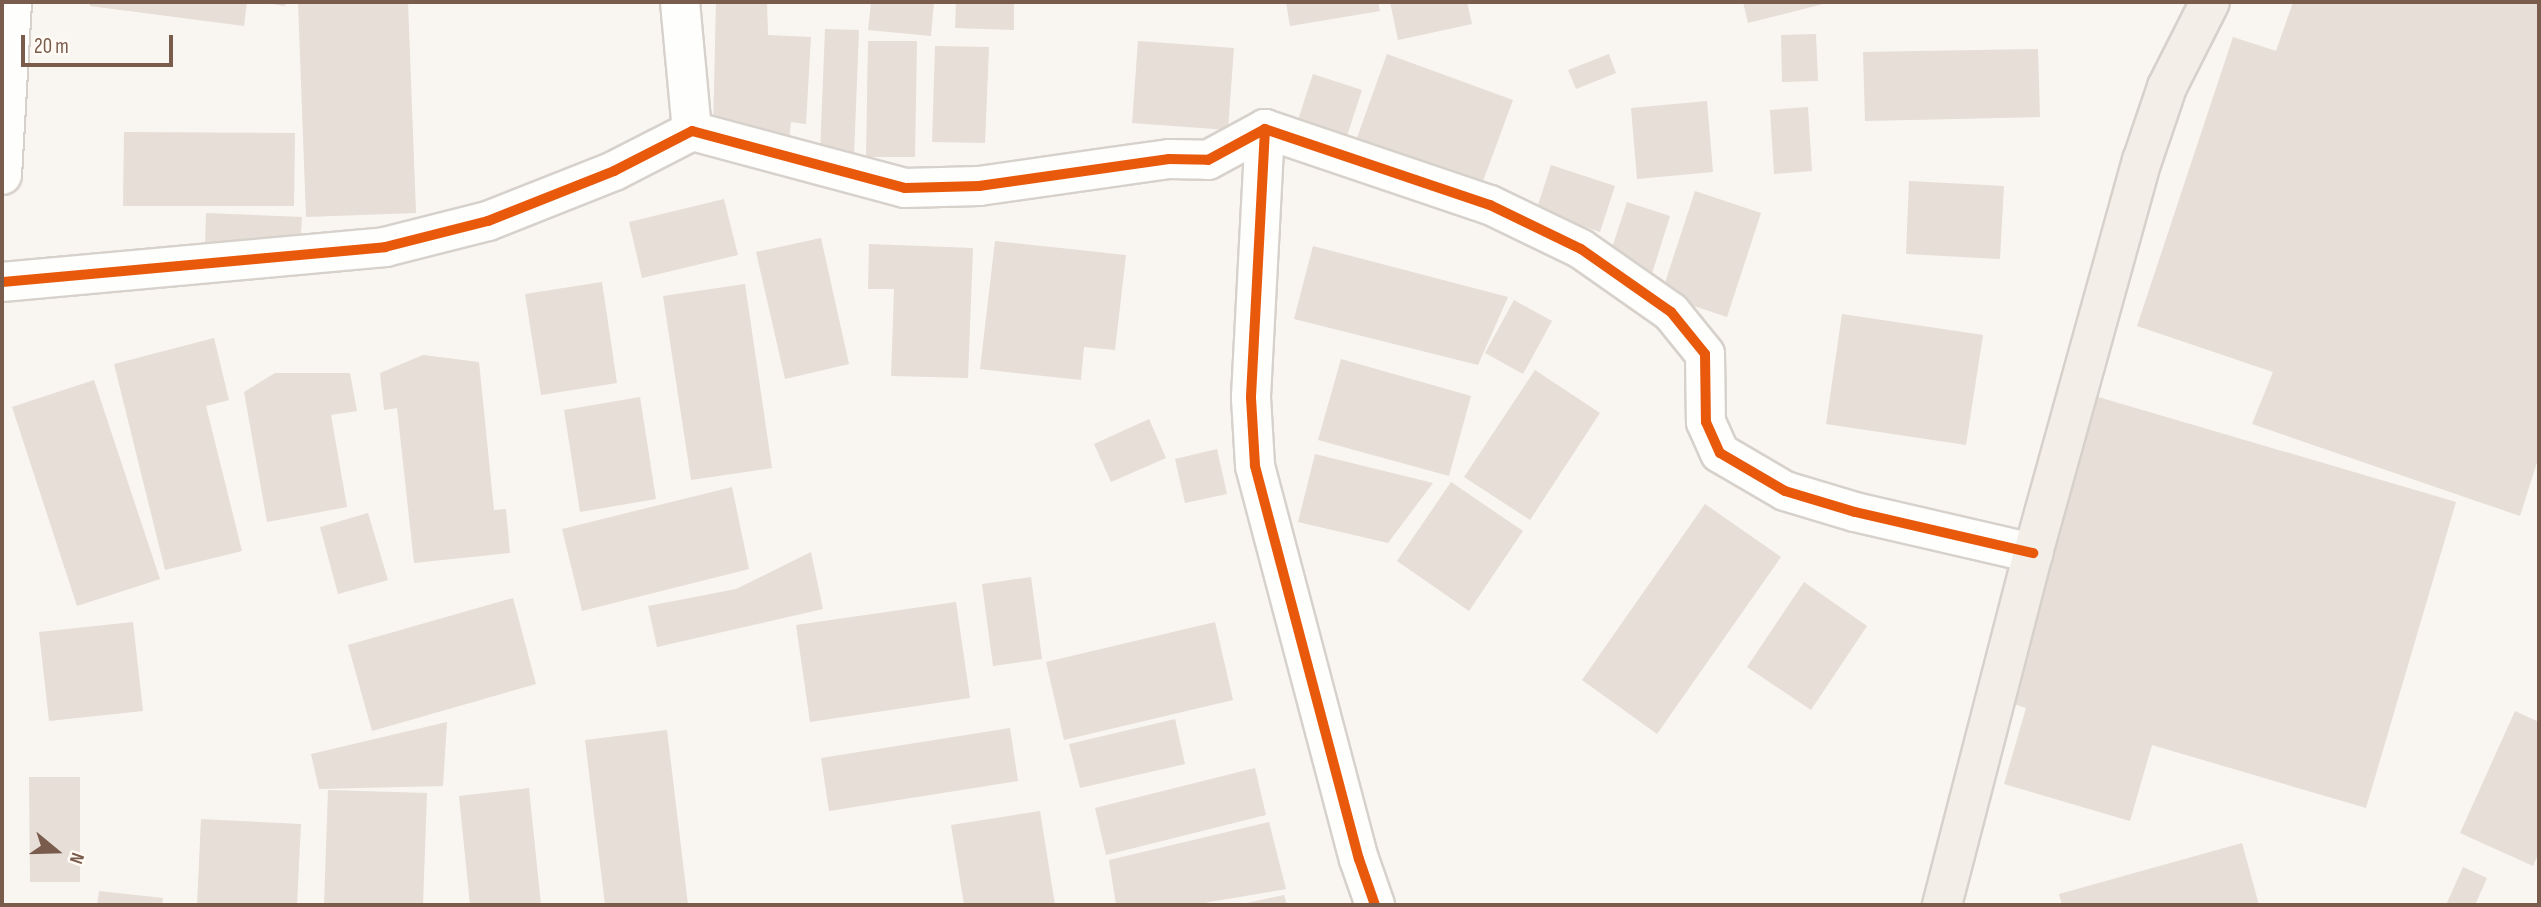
<!DOCTYPE html>
<html>
<head>
<meta charset="utf-8">
<style>
  body { margin:0 }
  #map { position:relative; width:2541px; height:907px; overflow:hidden; background:#f9f5f0; font-family:"Sofia Sans Condensed",sans-serif }
  div>[style] { position:absolute }
  .building>* { inset:0; background:#e6ded7 }
  .roads { filter:drop-shadow(2px 0 #d7d1cb) drop-shadow(-2px 0 #d7d1cb) drop-shadow(0 2px #d7d1cb) drop-shadow(0 -2px #d7d1cb) }
  .minor>* { height:38px; margin:-19px; padding:0 19px; transform-origin:19px; border-radius:19px; background:#fefefd }
  .major>* { height:38px; margin:-19px; padding:0 19px; transform-origin:19px; border-radius:19px; background:#f3eee8 }
  .cycleway>* { height:10px; margin:-5px; padding:0 5px; transform-origin:5px; border-radius:5px; background:#e8590c }
  span { translate:-50% -50%; white-space:nowrap; text-align:center; line-height:1.15; -webkit-text-stroke:5px #fffaf3; paint-order:stroke }
  .frame { position:absolute; inset:0; border:4px solid #7a5c4d; pointer-events:none }
  .north { position:absolute; left:21px; top:816px; width:70px; height:70px; -webkit-text-stroke:5px #fffaf3; paint-order:stroke; rotate:109deg; font-size:19px; font-weight:700; line-height:28px; text-align:center; color:#7a5c4d }
  .north::after { content:''; display:block; margin:auto; width:24px; height:32px; background:#7a5c4d; clip-path:polygon(50% 0,100% 100%,50% 72%,0 100%) }
  .scale { position:absolute; left:21px; top:35px; width:152px; height:32px; box-sizing:border-box; border:4px solid #7a5c4d; border-top:0; padding-left:9px; font-size:21px; line-height:24px; white-space:nowrap; color:#7a5c4d; -webkit-text-stroke:5px #fffaf3; paint-order:stroke }
</style>
</head>
<body>
<div id="map">
  <div class="building">
    <i style="clip-path:polygon(89px 2px,247px 2px,244px 26px,90px 6px)"></i>
    <i style="clip-path:polygon(257px 2px,286px 2px,285px 6px)"></i>
    <i style="clip-path:polygon(298px 2px,408px 2px,416px 213px,306px 217px)"></i>
    <i style="clip-path:polygon(716px 2px,767px 2px,768px 35px,811px 37px,806px 124px,791px 122px,788px 152px,713px 132px)"></i>
    <i style="clip-path:polygon(871px 2px,934px 2px,931px 36px,868px 30px)"></i>
    <i style="clip-path:polygon(956px 2px,1014px 2px,1014px 30px,955px 28px)"></i>
    <i style="clip-path:polygon(1286px 2px,1378px 2px,1380px 11px,1290px 26px)"></i>
    <i style="clip-path:polygon(1390px 2px,1467px 2px,1472px 24px,1398px 40px)"></i>
    <i style="clip-path:polygon(1743px 2px,1827px 2px,1827px 3px,1748px 23px)"></i>
    <i style="clip-path:polygon(2293px 2px,2539px 2px,2539px 456px,2520px 516px,2252px 424px,2273px 372px,2137px 326px,2233px 37px,2276px 51px)"></i>
    <i style="clip-path:polygon(825px 29px,859px 30px,854px 156px,820px 154px)"></i>
    <i style="clip-path:polygon(1816px 34px,1818px 81px,1782px 82px,1781px 35px)"></i>
    <i style="clip-path:polygon(868px 41px,917px 41px,915px 157px,866px 157px)"></i>
    <i style="clip-path:polygon(1138px 41px,1234px 48px,1228px 130px,1132px 123px)"></i>
    <i style="clip-path:polygon(935px 46px,989px 47px,985px 143px,932px 142px)"></i>
    <i style="clip-path:polygon(2038px 49px,2040px 117px,1865px 121px,1863px 52px)"></i>
    <i style="clip-path:polygon(1387px 54px,1513px 100px,1479px 192px,1354px 146px)"></i>
    <i style="clip-path:polygon(1609px 54px,1616px 73px,1576px 89px,1568px 70px)"></i>
    <i style="clip-path:polygon(1313px 74px,1362px 90px,1343px 148px,1294px 132px)"></i>
    <i style="clip-path:polygon(1707px 101px,1713px 172px,1637px 179px,1631px 108px)"></i>
    <i style="clip-path:polygon(1808px 107px,1812px 171px,1774px 174px,1770px 110px)"></i>
    <i style="clip-path:polygon(124px 132px,295px 133px,294px 206px,123px 206px)"></i>
    <i style="clip-path:polygon(1551px 165px,1615px 186px,1600px 232px,1536px 211px)"></i>
    <i style="clip-path:polygon(1909px 181px,2004px 186px,2000px 259px,1906px 254px)"></i>
    <i style="clip-path:polygon(1695px 191px,1761px 213px,1727px 317px,1661px 295px)"></i>
    <i style="clip-path:polygon(724px 199px,738px 255px,642px 278px,629px 222px)"></i>
    <i style="clip-path:polygon(1627px 202px,1670px 216px,1651px 277px,1607px 263px)"></i>
    <i style="clip-path:polygon(206px 213px,302px 217px,300px 250px,205px 245px)"></i>
    <i style="clip-path:polygon(821px 238px,849px 364px,785px 379px,756px 252px)"></i>
    <i style="clip-path:polygon(995px 241px,1126px 255px,1115px 350px,1084px 347px,1081px 380px,980px 369px)"></i>
    <i style="clip-path:polygon(869px 244px,973px 248px,968px 378px,891px 376px,894px 289px,868px 289px)"></i>
    <i style="clip-path:polygon(1313px 246px,1508px 297px,1478px 365px,1294px 319px)"></i>
    <i style="clip-path:polygon(602px 282px,617px 383px,541px 395px,525px 294px)"></i>
    <i style="clip-path:polygon(745px 284px,772px 468px,691px 480px,663px 296px)"></i>
    <i style="clip-path:polygon(1514px 300px,1552px 321px,1523px 374px,1485px 353px)"></i>
    <i style="clip-path:polygon(1842px 314px,1983px 335px,1966px 445px,1826px 424px)"></i>
    <i style="clip-path:polygon(214px 338px,229px 400px,206px 406px,242px 551px,165px 570px,114px 364px)"></i>
    <i style="clip-path:polygon(423px 355px,479px 362px,494px 510px,506px 509px,510px 553px,414px 563px,397px 408px,384px 410px,380px 373px)"></i>
    <i style="clip-path:polygon(1341px 359px,1471px 396px,1449px 476px,1318px 440px)"></i>
    <i style="clip-path:polygon(1535px 370px,1600px 413px,1530px 520px,1464px 477px)"></i>
    <i style="clip-path:polygon(275px 373px,350px 373px,357px 411px,331px 415px,347px 507px,267px 522px,244px 392px)"></i>
    <i style="clip-path:polygon(94px 380px,160px 579px,77px 606px,12px 407px)"></i>
    <i style="clip-path:polygon(2088px 394px,2456px 502px,2366px 808px,2152px 745px,2130px 821px,2004px 784px,2026px 708px,1998px 699px)"></i>
    <i style="clip-path:polygon(640px 397px,656px 499px,580px 512px,564px 410px)"></i>
    <i style="clip-path:polygon(1149px 419px,1166px 458px,1111px 482px,1094px 444px)"></i>
    <i style="clip-path:polygon(1217px 449px,1227px 494px,1185px 503px,1175px 459px)"></i>
    <i style="clip-path:polygon(1315px 454px,1433px 483px,1388px 543px,1298px 522px)"></i>
    <i style="clip-path:polygon(1451px 482px,1523px 531px,1469px 611px,1397px 561px)"></i>
    <i style="clip-path:polygon(732px 487px,749px 569px,582px 611px,562px 529px)"></i>
    <i style="clip-path:polygon(1705px 504px,1781px 557px,1657px 734px,1582px 680px)"></i>
    <i style="clip-path:polygon(368px 513px,388px 580px,338px 594px,320px 527px)"></i>
    <i style="clip-path:polygon(811px 552px,823px 609px,657px 647px,648px 606px,736px 589px)"></i>
    <i style="clip-path:polygon(1031px 577px,1042px 659px,993px 666px,982px 584px)"></i>
    <i style="clip-path:polygon(1804px 582px,1867px 626px,1811px 710px,1747px 667px)"></i>
    <i style="clip-path:polygon(513px 598px,536px 684px,372px 731px,348px 645px)"></i>
    <i style="clip-path:polygon(956px 602px,970px 698px,810px 722px,796px 625px)"></i>
    <i style="clip-path:polygon(133px 622px,143px 711px,49px 721px,39px 632px)"></i>
    <i style="clip-path:polygon(1215px 622px,1233px 700px,1064px 740px,1046px 662px)"></i>
    <i style="clip-path:polygon(2515px 711px,2539px 722px,2539px 852px,2533px 866px,2460px 833px)"></i>
    <i style="clip-path:polygon(1175px 719px,1185px 764px,1080px 788px,1069px 744px)"></i>
    <i style="clip-path:polygon(447px 722px,443px 786px,319px 789px,311px 754px)"></i>
    <i style="clip-path:polygon(1010px 728px,1018px 781px,829px 811px,821px 758px)"></i>
    <i style="clip-path:polygon(667px 730px,688px 905px,605px 905px,585px 740px)"></i>
    <i style="clip-path:polygon(1255px 768px,1266px 815px,1106px 855px,1095px 808px)"></i>
    <i style="clip-path:polygon(29px 777px,80px 777px,80px 882px,30px 882px)"></i>
    <i style="clip-path:polygon(529px 788px,541px 905px,470px 905px,459px 796px)"></i>
    <i style="clip-path:polygon(328px 790px,427px 793px,423px 905px,324px 905px)"></i>
    <i style="clip-path:polygon(1040px 811px,1055px 905px,964px 905px,951px 825px)"></i>
    <i style="clip-path:polygon(201px 819px,301px 824px,297px 905px,197px 905px)"></i>
    <i style="clip-path:polygon(1269px 822px,1286px 889px,1192px 905px,1116px 905px,1109px 860px)"></i>
    <i style="clip-path:polygon(2242px 843px,2259px 905px,2062px 905px,2059px 894px)"></i>
    <i style="clip-path:polygon(2463px 867px,2487px 878px,2475px 905px,2446px 905px)"></i>
    <i style="clip-path:polygon(99px 891px,163px 898px,162px 905px,97px 905px)"></i>
    <i style="clip-path:polygon(1284px 895px,1287px 905px,1242px 905px,1242px 904px)"></i>
  </div>
  <div class="roads">
    <div class="minor">
      <i style="left:680px;top:2px;width:130px;rotate:84.7deg"></i>
      <i style="left:1265px;top:129px;width:269px;rotate:93deg"></i>
      <i style="left:1251px;top:398px;width:68px;rotate:86.6deg"></i>
      <i style="left:1255px;top:466px;width:407px;rotate:75.2deg"></i>
      <i style="left:1359px;top:859px;width:49px;rotate:70.8deg"></i>
      <i style="left:2px;top:175px;width:173px;rotate:-86.7deg"></i>
      <i style="left:2px;top:282px;width:385px;rotate:-5.2deg"></i>
      <i style="left:385px;top:247px;width:106px;rotate:-14.2deg"></i>
      <i style="left:488px;top:221px;width:136px;rotate:-21.6deg"></i>
      <i style="left:614px;top:171px;width:88px;rotate:-27.1deg"></i>
      <i style="left:692px;top:131px;width:220px;rotate:15deg"></i>
      <i style="left:905px;top:188px;width:74px;rotate:-1.5deg"></i>
      <i style="left:979px;top:186px;width:192px;rotate:-8.1deg"></i>
      <i style="left:1169px;top:159px;width:39px;rotate:1deg"></i>
      <i style="left:1208px;top:160px;width:65px;rotate:-28.5deg"></i>
      <i style="left:1265px;top:129px;width:237px;rotate:18.7deg"></i>
      <i style="left:1490px;top:205px;width:101px;rotate:25.8deg"></i>
      <i style="left:1581px;top:249px;width:110px;rotate:35deg"></i>
      <i style="left:1671px;top:312px;width:54px;rotate:51deg"></i>
      <i style="left:1705px;top:354px;width:68px;rotate:89.2deg"></i>
      <i style="left:1706px;top:422px;width:34px;rotate:66deg"></i>
      <i style="left:1720px;top:453px;width:75px;rotate:30.3deg"></i>
      <i style="left:1785px;top:491px;width:73px;rotate:16.7deg"></i>
      <i style="left:1855px;top:512px;width:183px;rotate:13deg"></i>
    </div>
    <div class="major">
      <i style="left:1942px;top:905px;width:364px;rotate:-75.5deg"></i>
      <i style="left:2033px;top:553px;width:407px;rotate:-74.5deg"></i>
      <i style="left:2142px;top:161px;width:78px;rotate:-71.3deg"></i>
      <i style="left:2167px;top:87px;width:95px;rotate:-63.2deg"></i>
    </div>
  </div>
  <div class="cycleway">
    <i style="left:1265px;top:129px;width:269px;rotate:93deg"></i>
    <i style="left:1251px;top:398px;width:68px;rotate:86.6deg"></i>
    <i style="left:1255px;top:466px;width:407px;rotate:75.2deg"></i>
    <i style="left:1359px;top:859px;width:49px;rotate:70.8deg"></i>
    <i style="left:2px;top:282px;width:385px;rotate:-5.2deg"></i>
    <i style="left:385px;top:247px;width:106px;rotate:-14.2deg"></i>
    <i style="left:488px;top:221px;width:136px;rotate:-21.6deg"></i>
    <i style="left:614px;top:171px;width:88px;rotate:-27.1deg"></i>
    <i style="left:692px;top:131px;width:220px;rotate:15deg"></i>
    <i style="left:905px;top:188px;width:74px;rotate:-1.5deg"></i>
    <i style="left:979px;top:186px;width:192px;rotate:-8.1deg"></i>
    <i style="left:1169px;top:159px;width:39px;rotate:1deg"></i>
    <i style="left:1208px;top:160px;width:65px;rotate:-28.5deg"></i>
    <i style="left:1265px;top:129px;width:237px;rotate:18.7deg"></i>
    <i style="left:1490px;top:205px;width:101px;rotate:25.8deg"></i>
    <i style="left:1581px;top:249px;width:110px;rotate:35deg"></i>
    <i style="left:1671px;top:312px;width:54px;rotate:51deg"></i>
    <i style="left:1705px;top:354px;width:68px;rotate:89.2deg"></i>
    <i style="left:1706px;top:422px;width:34px;rotate:66deg"></i>
    <i style="left:1720px;top:453px;width:75px;rotate:30.3deg"></i>
    <i style="left:1785px;top:491px;width:73px;rotate:16.7deg"></i>
    <i style="left:1855px;top:512px;width:183px;rotate:13deg"></i>
  </div>
  <div class="frame"></div>
  <div class="north">N</div>
  <div class="scale">20 m</div>
</div>
</body>
</html>
